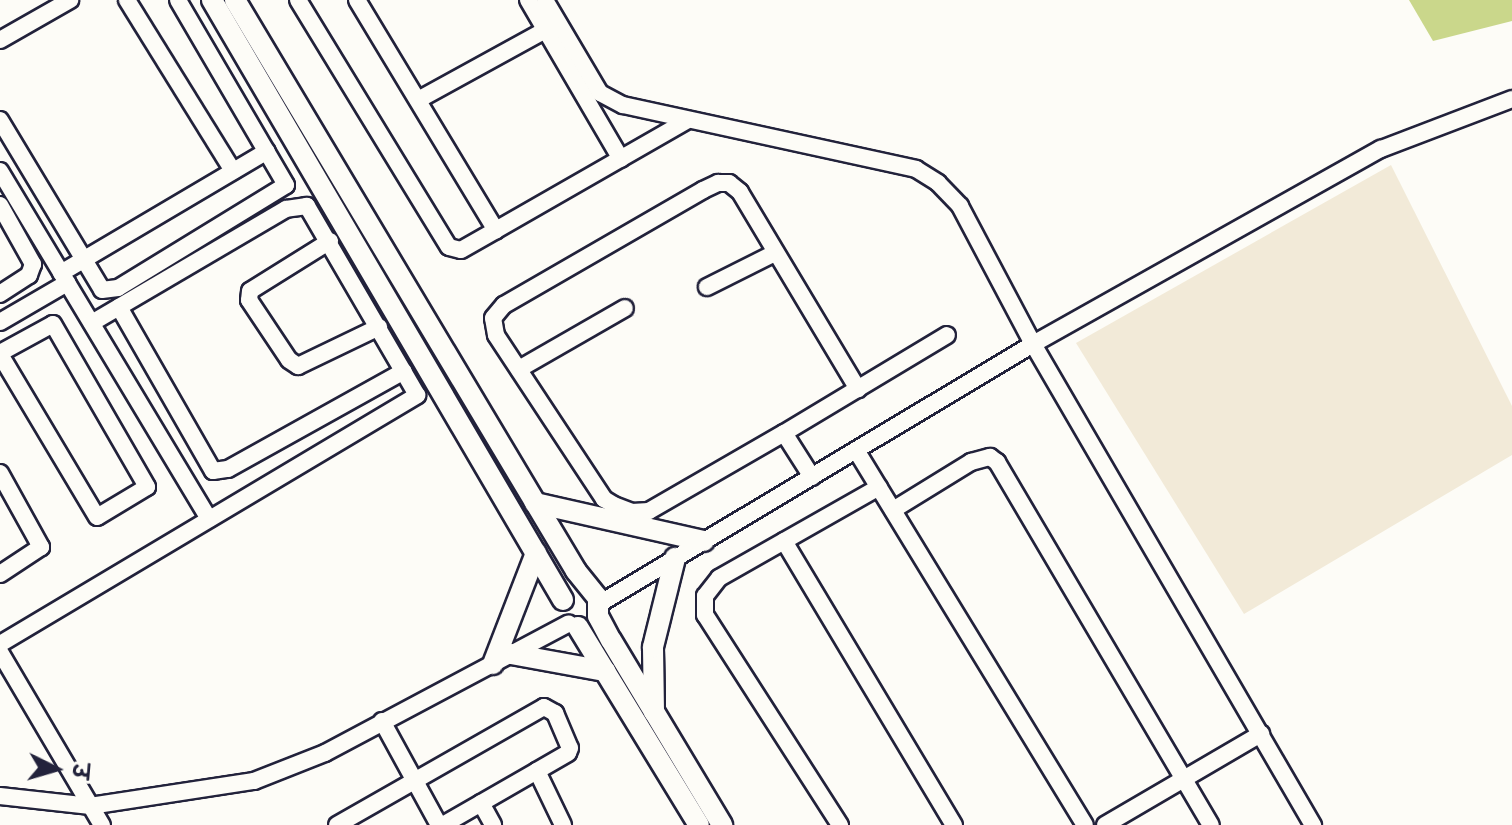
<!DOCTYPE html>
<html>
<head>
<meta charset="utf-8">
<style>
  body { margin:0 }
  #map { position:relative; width:1512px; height:825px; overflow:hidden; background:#fdfcf7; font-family:Caveat,"Playpen Sans Deva",sans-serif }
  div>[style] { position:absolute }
  .built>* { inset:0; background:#f2ead8 }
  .green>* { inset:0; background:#cad78b }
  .roads { filter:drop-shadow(2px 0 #22223b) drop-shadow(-2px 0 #22223b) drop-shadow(0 2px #22223b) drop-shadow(0 -2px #22223b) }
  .minor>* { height:16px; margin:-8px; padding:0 8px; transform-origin:8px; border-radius:8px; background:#fdfcf7 }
  .major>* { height:20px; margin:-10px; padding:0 10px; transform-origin:10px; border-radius:10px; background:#fdfcf7 }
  span { translate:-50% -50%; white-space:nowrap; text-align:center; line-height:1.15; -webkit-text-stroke:6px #fdfcf7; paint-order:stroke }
  .north { position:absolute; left:16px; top:729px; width:80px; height:80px; -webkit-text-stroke:6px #fdfcf7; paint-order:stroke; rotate:95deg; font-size:22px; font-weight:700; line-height:32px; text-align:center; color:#22223b }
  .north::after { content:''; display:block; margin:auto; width:28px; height:36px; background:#22223b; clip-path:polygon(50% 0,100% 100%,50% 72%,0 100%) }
</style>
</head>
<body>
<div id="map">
  <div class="built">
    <i style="clip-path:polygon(1391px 165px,1512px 406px,1512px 455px,1244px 614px,1076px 343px)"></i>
  </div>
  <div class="green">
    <i style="clip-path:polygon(1409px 0,1512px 0,1512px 21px,1433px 41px)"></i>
  </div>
  <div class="roads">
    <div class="minor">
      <i style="left:127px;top:0;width:201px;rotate:58.2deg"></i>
      <i style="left:298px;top:0;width:289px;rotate:58.6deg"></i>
      <i style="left:449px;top:247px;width:12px;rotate:14deg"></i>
      <i style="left:461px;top:250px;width:40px;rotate:-29.7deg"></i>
      <i style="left:357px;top:0;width:269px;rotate:58.9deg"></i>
      <i style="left:496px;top:230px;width:219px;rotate:-29.8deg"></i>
      <i style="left:528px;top:0;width:184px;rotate:59.7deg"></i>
      <i style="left:545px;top:0;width:108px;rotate:59.4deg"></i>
      <i style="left:600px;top:93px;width:26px;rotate:28deg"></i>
      <i style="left:623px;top:105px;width:300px;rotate:12.3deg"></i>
      <i style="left:916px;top:169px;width:26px;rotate:32deg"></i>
      <i style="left:938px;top:183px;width:32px;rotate:46deg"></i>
      <i style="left:960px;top:206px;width:156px;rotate:62.1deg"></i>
      <i style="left:1033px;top:344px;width:557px;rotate:59.8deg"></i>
      <i style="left:0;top:40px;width:81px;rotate:-29.7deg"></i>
      <i style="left:418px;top:100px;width:147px;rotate:-28.8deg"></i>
      <i style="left:0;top:120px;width:198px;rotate:59deg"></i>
      <i style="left:102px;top:290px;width:16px;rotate:-7deg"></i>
      <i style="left:118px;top:288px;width:197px;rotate:-31.5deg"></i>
      <i style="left:286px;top:185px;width:214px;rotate:-120.3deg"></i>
      <i style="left:0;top:171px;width:406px;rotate:59deg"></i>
      <i style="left:0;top:205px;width:68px;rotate:60.8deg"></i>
      <i style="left:33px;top:264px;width:12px;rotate:110deg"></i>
      <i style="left:29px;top:275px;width:35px;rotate:147deg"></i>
      <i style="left:330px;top:241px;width:94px;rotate:148deg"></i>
      <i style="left:250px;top:291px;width:9px;rotate:96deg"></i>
      <i style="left:249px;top:300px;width:72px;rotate:56.3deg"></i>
      <i style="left:289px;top:360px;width:11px;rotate:34deg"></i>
      <i style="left:298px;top:366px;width:90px;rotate:-25.7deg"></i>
      <i style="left:61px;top:273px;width:239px;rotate:-30.6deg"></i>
      <i style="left:707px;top:287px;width:76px;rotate:-26.6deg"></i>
      <i style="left:119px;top:307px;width:189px;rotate:60.2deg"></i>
      <i style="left:213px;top:471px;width:15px;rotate:-8deg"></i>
      <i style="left:228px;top:469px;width:201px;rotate:-29.1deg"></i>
      <i style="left:0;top:322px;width:78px;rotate:-30.2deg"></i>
      <i style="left:0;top:353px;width:60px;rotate:-28.7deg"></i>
      <i style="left:53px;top:324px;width:188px;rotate:60deg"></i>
      <i style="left:147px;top:487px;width:58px;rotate:149deg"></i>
      <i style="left:97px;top:517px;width:190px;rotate:-120.8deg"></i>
      <i style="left:519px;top:369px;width:122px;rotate:-29.9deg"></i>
      <i style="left:784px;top:433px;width:156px;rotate:150deg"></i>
      <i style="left:649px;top:511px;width:17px;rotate:177deg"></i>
      <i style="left:632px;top:512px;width:19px;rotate:-159deg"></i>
      <i style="left:614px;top:505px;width:12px;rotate:-149deg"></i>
      <i style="left:604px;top:499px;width:196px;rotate:-123.4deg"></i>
      <i style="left:496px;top:335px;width:17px;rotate:-100deg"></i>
      <i style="left:493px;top:318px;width:17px;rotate:-50deg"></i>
      <i style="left:504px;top:305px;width:230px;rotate:-30deg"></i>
      <i style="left:703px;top:190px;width:17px;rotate:-25deg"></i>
      <i style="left:718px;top:183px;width:11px"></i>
      <i style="left:729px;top:183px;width:14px;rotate:39deg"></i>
      <i style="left:740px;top:192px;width:230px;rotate:59.1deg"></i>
      <i style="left:856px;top:450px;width:439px;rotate:58.6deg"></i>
      <i style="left:0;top:473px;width:85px;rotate:61deg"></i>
      <i style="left:41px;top:547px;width:49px;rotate:146.6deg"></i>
      <i style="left:812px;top:477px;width:52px;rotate:-122.5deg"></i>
      <i style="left:784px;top:433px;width:190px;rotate:-31deg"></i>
      <i style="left:893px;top:510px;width:92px;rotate:-31.6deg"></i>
      <i style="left:971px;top:462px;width:20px;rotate:-15deg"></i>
      <i style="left:990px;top:457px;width:9px;rotate:36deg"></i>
      <i style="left:997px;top:462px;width:421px;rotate:59.5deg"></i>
      <i style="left:784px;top:541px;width:331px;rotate:59.1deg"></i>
      <i style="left:599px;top:604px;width:506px;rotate:-30.92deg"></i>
      <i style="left:1033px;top:344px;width:399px;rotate:-29.3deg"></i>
      <i style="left:1381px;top:149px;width:140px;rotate:-20.9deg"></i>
      <i style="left:0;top:644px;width:486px;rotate:-30.8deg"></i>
      <i style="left:417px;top:395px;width:219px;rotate:-120.2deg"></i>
      <i style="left:307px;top:206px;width:21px;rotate:172deg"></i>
      <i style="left:286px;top:209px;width:225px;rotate:149.6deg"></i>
      <i style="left:0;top:652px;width:201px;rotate:59.5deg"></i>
      <i style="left:382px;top:721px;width:119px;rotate:61.3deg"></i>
      <i style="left:0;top:796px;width:91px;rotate:6.3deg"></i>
      <i style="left:90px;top:806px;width:166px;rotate:-8.7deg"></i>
      <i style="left:254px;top:781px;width:76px;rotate:-21.5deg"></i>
      <i style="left:325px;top:753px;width:276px;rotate:-28deg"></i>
      <i style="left:481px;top:803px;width:25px;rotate:61deg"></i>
      <i style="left:337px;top:825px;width:238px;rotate:-29.7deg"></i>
      <i style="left:544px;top:707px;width:13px;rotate:29deg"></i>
      <i style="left:555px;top:713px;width:38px;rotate:67deg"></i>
      <i style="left:570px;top:748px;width:5px;rotate:112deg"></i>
      <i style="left:568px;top:753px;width:36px;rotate:150deg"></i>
      <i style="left:443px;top:825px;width:108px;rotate:-29.9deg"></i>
      <i style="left:537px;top:771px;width:60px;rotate:64.3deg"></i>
      <i style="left:840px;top:825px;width:250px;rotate:-122.7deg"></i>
      <i style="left:705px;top:615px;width:19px;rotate:-90deg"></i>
      <i style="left:705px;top:596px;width:23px;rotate:-52deg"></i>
      <i style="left:719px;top:578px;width:184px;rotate:-29.6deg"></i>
      <i style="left:1105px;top:825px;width:181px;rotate:-30.3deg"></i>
    </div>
    <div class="major">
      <i style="left:212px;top:0;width:695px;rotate:59.67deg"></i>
      <i style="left:235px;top:0;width:665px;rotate:59.15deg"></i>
      <i style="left:576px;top:571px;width:35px;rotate:51deg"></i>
      <i style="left:598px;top:598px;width:18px;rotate:90deg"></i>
      <i style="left:598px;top:616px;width:27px;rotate:62deg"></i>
      <i style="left:611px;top:640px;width:216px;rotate:59deg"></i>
      <i style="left:535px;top:503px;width:173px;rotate:12.7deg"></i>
      <i style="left:578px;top:627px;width:232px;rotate:58.6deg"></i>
      <i style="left:511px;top:654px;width:96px;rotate:10.3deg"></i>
      <i style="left:493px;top:664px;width:119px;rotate:-68.8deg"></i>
      <i style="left:654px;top:712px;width:65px;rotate:-90.9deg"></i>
      <i style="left:653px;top:647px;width:92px;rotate:-76.1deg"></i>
    </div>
  </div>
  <div class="north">उ</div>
</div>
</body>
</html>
